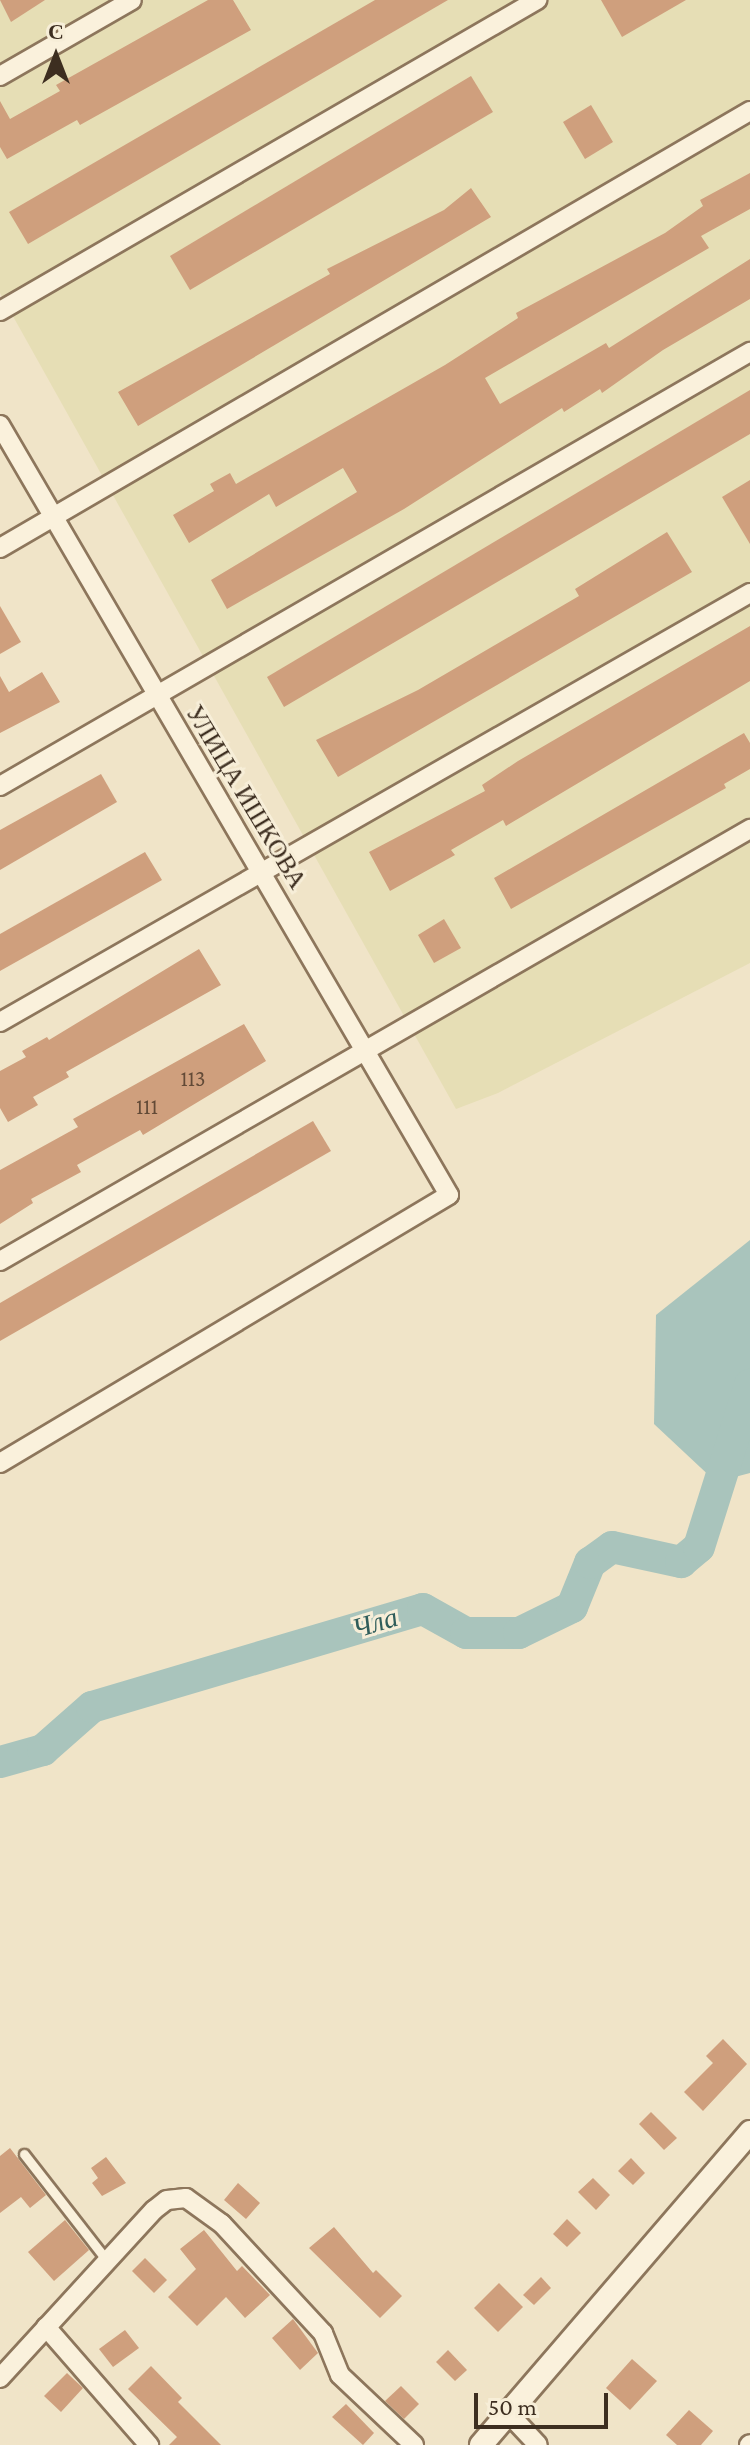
<!DOCTYPE html>
<html>
<head>
<meta charset="utf-8">
<style>
  body { margin:0 }
  #map { position:relative; width:750px; height:2445px; overflow:hidden; background:#f0e4c8; font-family:"Crimson Pro",serif }
  div>[style] { position:absolute }
  .farmland>* { inset:0; background:#e6deb5 }
  .water>* { inset:0; background:#a9c4bc }
  .river>* { height:32px; margin:-16px; padding:0 16px; transform-origin:16px; border-radius:16px; background:#a9c4bc }
  .building>* { inset:0; background:#cf9f7d }
  .roads { filter:drop-shadow(2px 0 #8d765c) drop-shadow(-2px 0 #8d765c) drop-shadow(0 2px #8d765c) drop-shadow(0 -2px #8d765c) }
  .service>* { height:9px; margin:-4.5px; padding:0 4.5px; transform-origin:4.5px; border-radius:4.5px; background:#faf1dc }
  .minor>* { height:18px; margin:-9px; padding:0 9px; transform-origin:9px; border-radius:9px; background:#faf1dc }
  .tertiary>* { height:22px; margin:-11px; padding:0 11px; transform-origin:11px; border-radius:11px; background:#faf1dc }
  span { translate:-50% -50%; white-space:nowrap; text-align:center; line-height:1.15; -webkit-text-stroke:6px #f7eed8; paint-order:stroke }
  .number-label { font-size:22px; color:#624a37 }
  .number-label span { -webkit-text-stroke-width:0 }
  .street-label { font-size:26px; color:#3d2e20 }
  .water-label { font-size:28px; color:#2f5d5a; font-style:italic }
  .north { position:absolute; left:16px; top:16px; width:80px; height:80px; -webkit-text-stroke:6px #f7eed8; paint-order:stroke; rotate:0deg; font-size:22px; font-weight:700; line-height:32px; text-align:center; color:#3d2e20 }
  .north::after { content:''; display:block; margin:auto; width:28px; height:36px; background:#3d2e20; clip-path:polygon(50% 0,100% 100%,50% 72%,0 100%) }
  .scale { position:absolute; left:474px; top:2393px; width:134px; height:36px; box-sizing:border-box; border:4px solid #3d2e20; border-top:0; padding-left:10px; font-size:24px; line-height:28px; white-space:nowrap; color:#3d2e20; -webkit-text-stroke:6px #f7eed8; paint-order:stroke }
</style>
</head>
<body>
<div id="map">
  <div class="farmland">
    <i style="clip-path:polygon(0 0,750px 0,750px 963px,498px 1093px,456px 1109px,0 293px)"></i>
  </div>
  <div class="water">
    <i style="clip-path:polygon(750px 1240px,750px 1473px,716px 1482px,654px 1424px,656px 1315px)"></i>
  </div>
  <div class="river">
    <i style="left:0;top:1762px;width:45px;rotate:-15.6deg"></i>
    <i style="left:43px;top:1750px;width:65px;rotate:-41.3deg"></i>
    <i style="left:92px;top:1707px;width:345px;rotate:-16.5deg"></i>
    <i style="left:423px;top:1609px;width:49px;rotate:29.2deg"></i>
    <i style="left:466px;top:1633px;width:53px"></i>
    <i style="left:519px;top:1633px;width:59px;rotate:-26.1deg"></i>
    <i style="left:572px;top:1607px;width:48px;rotate:-67.8deg"></i>
    <i style="left:590px;top:1563px;width:27px;rotate:-36deg"></i>
    <i style="left:612px;top:1547px;width:71px;rotate:12.3deg"></i>
    <i style="left:681px;top:1562px;width:23px;rotate:-40deg"></i>
    <i style="left:699px;top:1547px;width:170px;rotate:-72.5deg"></i>
  </div>
  <div class="building">
    <i style="clip-path:polygon(0 0,45px 0,11px 22px)"></i>
    <i style="clip-path:polygon(208px 0,233px 0,251px 30px,80px 125px,77px 120px,7px 159px,0 147px,0 101px,10px 119px,60px 91px,56px 85px)"></i>
    <i style="clip-path:polygon(375px 0,448px 0,28px 244px,9px 212px)"></i>
    <i style="clip-path:polygon(601px 0,686px 0,622px 37px)"></i>
    <i style="clip-path:polygon(471px 76px,493px 112px,190px 290px,170px 256px)"></i>
    <i style="clip-path:polygon(591px 105px,613px 142px,585px 159px,563px 122px)"></i>
    <i style="clip-path:polygon(750px 173px,750px 209px,701px 236px,709px 248px,485px 378px,500px 404px,606px 343px,609px 348px,750px 259px,750px 299px,663px 350px,602px 393px,600px 389px,564px 412px,562px 408px,404px 509px,227px 609px,211px 580px,357px 492px,343px 468px,276px 507px,269px 494px,189px 543px,173px 515px,214px 491px,210px 484px,230px 473px,236px 484px,445px 365px,518px 318px,516px 313px,665px 233px,703px 206px,700px 200px)"></i>
    <i style="clip-path:polygon(471px 188px,491px 217px,138px 426px,118px 392px,330px 274px,327px 269px,444px 210px)"></i>
    <i style="clip-path:polygon(750px 390px,750px 434px,284px 707px,267px 677px)"></i>
    <i style="clip-path:polygon(750px 480px,750px 544px,722px 497px)"></i>
    <i style="clip-path:polygon(667px 532px,692px 572px,338px 777px,316px 740px,418px 690px,579px 596px,575px 589px)"></i>
    <i style="clip-path:polygon(0 606px,21px 642px,0 654px)"></i>
    <i style="clip-path:polygon(750px 626px,750px 681px,506px 826px,503px 820px,451px 850px,455px 855px,390px 891px,369px 852px,485px 791px,482px 785px,518px 761px)"></i>
    <i style="clip-path:polygon(42px 672px,60px 702px,0 733px,0 676px,9px 692px)"></i>
    <i style="clip-path:polygon(744px 733px,750px 743px,750px 769px,724px 784px,726px 788px,511px 909px,494px 878px)"></i>
    <i style="clip-path:polygon(101px 774px,117px 802px,0 870px,0 830px)"></i>
    <i style="clip-path:polygon(145px 852px,162px 880px,0 971px,0 934px)"></i>
    <i style="clip-path:polygon(444px 919px,461px 948px,434px 963px,418px 935px)"></i>
    <i style="clip-path:polygon(199px 949px,221px 985px,66px 1072px,69px 1077px,33px 1097px,38px 1105px,8px 1122px,0 1108px,0 1071px,26px 1057px,22px 1051px,47px 1037px,49px 1040px)"></i>
    <i style="clip-path:polygon(244px 1024px,266px 1061px,143px 1135px,140px 1130px,77px 1165px,81px 1172px,31px 1199px,33px 1203px,0 1224px,0 1170px,78px 1127px,73px 1119px)"></i>
    <i style="clip-path:polygon(313px 1121px,331px 1151px,0 1341px,0 1303px)"></i>
    <i style="clip-path:polygon(723px 2039px,747px 2064px,703px 2111px,684px 2092px,713px 2063px,706px 2056px)"></i>
    <i style="clip-path:polygon(651px 2112px,677px 2138px,664px 2150px,639px 2124px)"></i>
    <i style="clip-path:polygon(10px 2148px,46px 2195px,30px 2208px,21px 2197px,0 2213px,0 2156px)"></i>
    <i style="clip-path:polygon(106px 2157px,126px 2183px,102px 2196px,92px 2183px,98px 2178px,91px 2168px)"></i>
    <i style="clip-path:polygon(631px 2158px,645px 2173px,633px 2185px,618px 2171px)"></i>
    <i style="clip-path:polygon(593px 2178px,610px 2195px,596px 2210px,578px 2192px)"></i>
    <i style="clip-path:polygon(238px 2183px,260px 2203px,246px 2219px,224px 2200px)"></i>
    <i style="clip-path:polygon(567px 2219px,581px 2233px,567px 2247px,553px 2234px)"></i>
    <i style="clip-path:polygon(65px 2220px,89px 2250px,54px 2281px,28px 2252px)"></i>
    <i style="clip-path:polygon(334px 2227px,373px 2273px,376px 2270px,402px 2296px,380px 2318px,309px 2248px)"></i>
    <i style="clip-path:polygon(204px 2230px,237px 2271px,242px 2266px,270px 2295px,245px 2318px,226px 2297px,197px 2326px,168px 2297px,196px 2269px,180px 2249px)"></i>
    <i style="clip-path:polygon(145px 2258px,167px 2280px,154px 2293px,132px 2271px)"></i>
    <i style="clip-path:polygon(541px 2277px,551px 2288px,534px 2305px,523px 2295px)"></i>
    <i style="clip-path:polygon(499px 2283px,523px 2307px,498px 2332px,474px 2308px)"></i>
    <i style="clip-path:polygon(293px 2319px,318px 2353px,300px 2370px,272px 2338px)"></i>
    <i style="clip-path:polygon(125px 2330px,139px 2348px,113px 2367px,99px 2349px)"></i>
    <i style="clip-path:polygon(448px 2350px,467px 2370px,455px 2381px,436px 2362px)"></i>
    <i style="clip-path:polygon(632px 2359px,657px 2381px,630px 2410px,606px 2388px)"></i>
    <i style="clip-path:polygon(151px 2366px,182px 2398px,178px 2402px,221px 2445px,169px 2445px,177px 2437px,128px 2389px)"></i>
    <i style="clip-path:polygon(67px 2373px,83px 2388px,61px 2412px,44px 2396px)"></i>
    <i style="clip-path:polygon(401px 2386px,419px 2404px,404px 2419px,385px 2401px)"></i>
    <i style="clip-path:polygon(346px 2404px,374px 2433px,363px 2445px,332px 2417px)"></i>
    <i style="clip-path:polygon(689px 2410px,713px 2431px,701px 2445px,677px 2445px,666px 2435px)"></i>
  </div>
  <div class="roads">
    <div class="service">
      <i style="left:24px;top:2154px;width:132px;rotate:52.1deg"></i>
    </div>
    <div class="minor">
      <i style="left:0;top:76px;width:152px;rotate:-29.9deg"></i>
      <i style="left:0;top:311px;width:621px;rotate:-30.08deg"></i>
      <i style="left:0;top:425px;width:891px;rotate:59.75deg"></i>
      <i style="left:449px;top:1195px;width:523px;rotate:149.17deg"></i>
      <i style="left:0;top:548px;width:868px;rotate:-30.23deg"></i>
      <i style="left:0;top:786px;width:867px;rotate:-30.06deg"></i>
      <i style="left:0;top:1022px;width:864px;rotate:-29.77deg"></i>
      <i style="left:0;top:1261px;width:866px;rotate:-29.94deg"></i>
      <i style="left:46px;top:2327px;width:157px;rotate:48.9deg"></i>
      <i style="left:0;top:2378px;width:228px;rotate:-47.5deg"></i>
      <i style="left:154px;top:2210px;width:16px;rotate:-38deg"></i>
      <i style="left:167px;top:2200px;width:19px;rotate:-6deg"></i>
      <i style="left:186px;top:2198px;width:44px;rotate:35.8deg"></i>
      <i style="left:222px;top:2224px;width:149px;rotate:47.2deg"></i>
      <i style="left:323px;top:2333px;width:45px;rotate:68deg"></i>
      <i style="left:340px;top:2375px;width:102px;rotate:43.4deg"></i>
      <i style="left:509px;top:2414px;width:42px;rotate:46.9deg"></i>
      <i style="left:749px;top:2445px;width:1px;rotate:-45deg"></i>
    </div>
    <div class="tertiary">
      <i style="left:481px;top:2445px;width:413px;rotate:-49.3deg"></i>
    </div>
  </div>
  <div class="number-label">
    <span style="left:193px;top:1079px">113</span>
    <span style="left:147px;top:1107px">111</span>
  </div>
  <div class="street-label">
    <span style="left:246px;top:797px;rotate:59deg">УЛИЦА ИШКОВА</span>
  </div>
  <div class="water-label">
    <span style="left:375px;top:1623px;rotate:-17deg">Чла</span>
  </div>
  <div class="north">С</div>
  <div class="scale">50 m</div>
</div>
</body>
</html>
